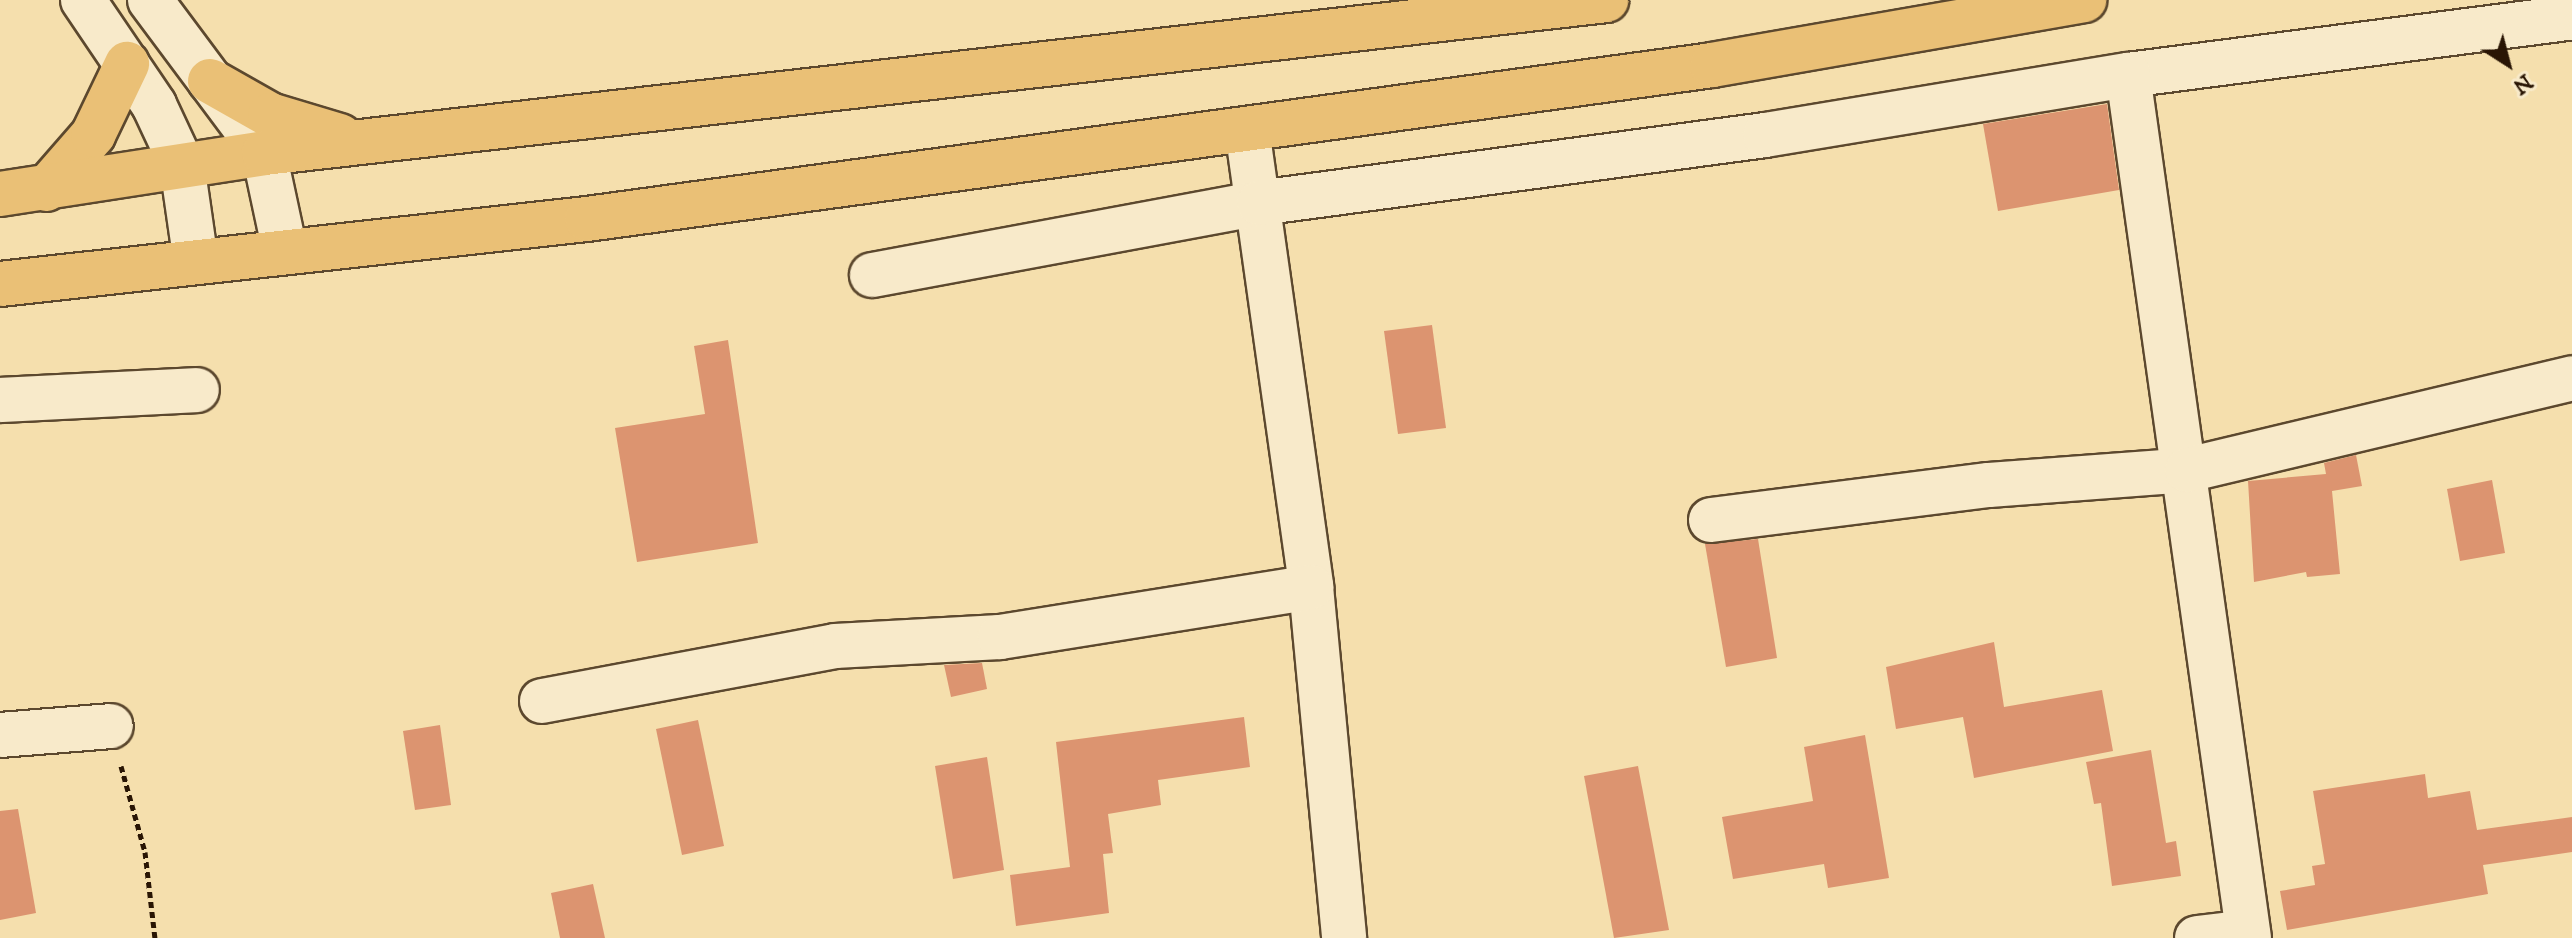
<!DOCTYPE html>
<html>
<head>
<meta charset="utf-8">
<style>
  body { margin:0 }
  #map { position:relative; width:2572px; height:938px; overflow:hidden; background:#f5dfad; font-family:"IM FELL DW Pica",serif }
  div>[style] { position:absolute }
  .building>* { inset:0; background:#dc9470 }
  .path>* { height:5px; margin-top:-2.5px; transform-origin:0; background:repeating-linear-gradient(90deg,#291504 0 6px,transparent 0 10px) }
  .roads { filter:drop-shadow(2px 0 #5c482e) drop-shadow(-2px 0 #5c482e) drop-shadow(0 2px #5c482e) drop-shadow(0 -2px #5c482e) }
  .street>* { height:44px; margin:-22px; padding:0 22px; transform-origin:22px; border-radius:22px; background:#f8eaca }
  .secondary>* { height:44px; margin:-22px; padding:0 22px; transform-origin:22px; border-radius:22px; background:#f8eaca }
  .primary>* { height:44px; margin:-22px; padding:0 22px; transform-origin:22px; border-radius:22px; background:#eac076 }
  span { translate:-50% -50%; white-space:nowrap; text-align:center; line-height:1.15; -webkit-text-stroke:6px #f8eaca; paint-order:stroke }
  .north { position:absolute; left:2468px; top:24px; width:80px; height:80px; -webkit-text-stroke:6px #f8eaca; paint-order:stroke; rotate:144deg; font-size:22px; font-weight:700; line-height:32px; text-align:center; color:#291504 }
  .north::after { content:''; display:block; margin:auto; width:28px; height:36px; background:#291504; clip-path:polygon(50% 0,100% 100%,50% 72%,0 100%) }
</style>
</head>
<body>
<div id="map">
  <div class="building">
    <i style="clip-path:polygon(2107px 104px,2119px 190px,1998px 211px,1983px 124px)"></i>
    <i style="clip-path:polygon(1432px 325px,1446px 428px,1398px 434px,1384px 331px)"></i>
    <i style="clip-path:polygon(728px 340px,758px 543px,637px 562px,615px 428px,705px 414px,694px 346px)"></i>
    <i style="clip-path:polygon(2356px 455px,2362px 486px,2332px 491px,2340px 574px,2307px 577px,2306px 572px,2254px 582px,2248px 481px,2326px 474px,2324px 463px)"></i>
    <i style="clip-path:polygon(2492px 480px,2505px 553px,2460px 561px,2447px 489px)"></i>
    <i style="clip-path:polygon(1758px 539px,1777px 658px,1726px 667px,1705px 544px)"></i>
    <i style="clip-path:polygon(1994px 642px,2004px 707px,2102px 690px,2113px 751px,1974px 778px,1963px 717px,1896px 729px,1886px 667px)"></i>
    <i style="clip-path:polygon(982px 663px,987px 689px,951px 697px,944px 665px)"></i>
    <i style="clip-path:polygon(1244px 717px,1250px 767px,1158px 780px,1161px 805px,1108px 814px,1113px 853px,1103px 854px,1109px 913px,1016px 926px,1010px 875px,1070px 867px,1056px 742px)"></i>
    <i style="clip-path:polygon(698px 720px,724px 846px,682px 855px,656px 729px)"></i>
    <i style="clip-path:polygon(440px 725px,451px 805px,415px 810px,403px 731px)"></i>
    <i style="clip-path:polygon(1865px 735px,1889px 878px,1828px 888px,1824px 864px,1733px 879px,1722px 817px,1813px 801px,1804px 747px)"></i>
    <i style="clip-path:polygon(2151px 750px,2166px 843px,2176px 841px,2181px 876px,2112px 886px,2101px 803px,2094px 804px,2086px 762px)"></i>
    <i style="clip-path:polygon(987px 757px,1004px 870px,953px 879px,935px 766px)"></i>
    <i style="clip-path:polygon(1638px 766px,1669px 930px,1614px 938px,1584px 776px)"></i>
    <i style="clip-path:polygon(2425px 774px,2428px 798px,2470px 791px,2477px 830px,2572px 817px,2572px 852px,2483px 865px,2488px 894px,2287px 930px,2280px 891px,2315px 885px,2312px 866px,2325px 864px,2313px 791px)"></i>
    <i style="clip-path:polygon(18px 809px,36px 913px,0 920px,0 811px)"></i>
    <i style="clip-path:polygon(593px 884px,605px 938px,560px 938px,551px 893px)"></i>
  </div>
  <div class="path">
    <i style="left:121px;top:766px;width:89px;rotate:74.4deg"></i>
    <i style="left:145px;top:852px;width:87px;rotate:83.4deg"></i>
  </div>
  <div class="roads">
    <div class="street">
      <i style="left:2128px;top:75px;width:448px;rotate:-7.4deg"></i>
      <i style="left:1247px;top:129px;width:462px;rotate:82deg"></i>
      <i style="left:1311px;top:587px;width:353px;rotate:84.6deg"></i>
      <i style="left:872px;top:275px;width:394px;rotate:-10.5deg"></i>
      <i style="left:1259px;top:203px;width:511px;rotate:-7.65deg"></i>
      <i style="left:1765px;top:135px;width:368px;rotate:-9.4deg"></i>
      <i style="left:2128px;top:75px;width:871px;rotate:82.02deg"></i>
      <i style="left:0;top:400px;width:197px;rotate:-2.9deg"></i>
      <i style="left:1711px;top:520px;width:280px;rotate:-7.2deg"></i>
      <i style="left:1989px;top:485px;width:199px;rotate:-4.3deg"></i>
      <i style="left:2187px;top:470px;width:396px;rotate:-13.4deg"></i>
      <i style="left:542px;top:701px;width:298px;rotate:-10.6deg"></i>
      <i style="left:835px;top:646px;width:165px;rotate:-3.1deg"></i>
      <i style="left:1000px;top:637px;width:315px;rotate:-9.1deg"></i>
      <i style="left:0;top:735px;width:111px;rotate:-4.6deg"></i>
      <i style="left:2197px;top:938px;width:51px;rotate:-6.7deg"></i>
    </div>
    <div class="secondary">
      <i style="left:83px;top:0;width:127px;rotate:55.9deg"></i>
      <i style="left:154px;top:105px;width:66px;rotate:65deg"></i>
      <i style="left:182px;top:165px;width:98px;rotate:81.8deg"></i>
      <i style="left:150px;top:0;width:191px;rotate:53.3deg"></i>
      <i style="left:264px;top:153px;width:100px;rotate:77.9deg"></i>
    </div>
    <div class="primary">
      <i style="left:210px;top:81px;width:69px;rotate:29.5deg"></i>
      <i style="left:270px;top:115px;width:73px;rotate:16.7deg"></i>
      <i style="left:46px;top:189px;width:72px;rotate:-49deg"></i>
      <i style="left:93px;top:135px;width:79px;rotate:-64.4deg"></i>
      <i style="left:0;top:194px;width:267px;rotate:-8.8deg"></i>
      <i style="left:264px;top:153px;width:1351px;rotate:-6.5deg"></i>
      <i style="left:0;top:284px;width:591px;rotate:-6.32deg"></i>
      <i style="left:587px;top:219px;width:1135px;rotate:-7.79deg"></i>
      <i style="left:1712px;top:65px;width:378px;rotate:-9.9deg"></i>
    </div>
  </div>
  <div class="north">N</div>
</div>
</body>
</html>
